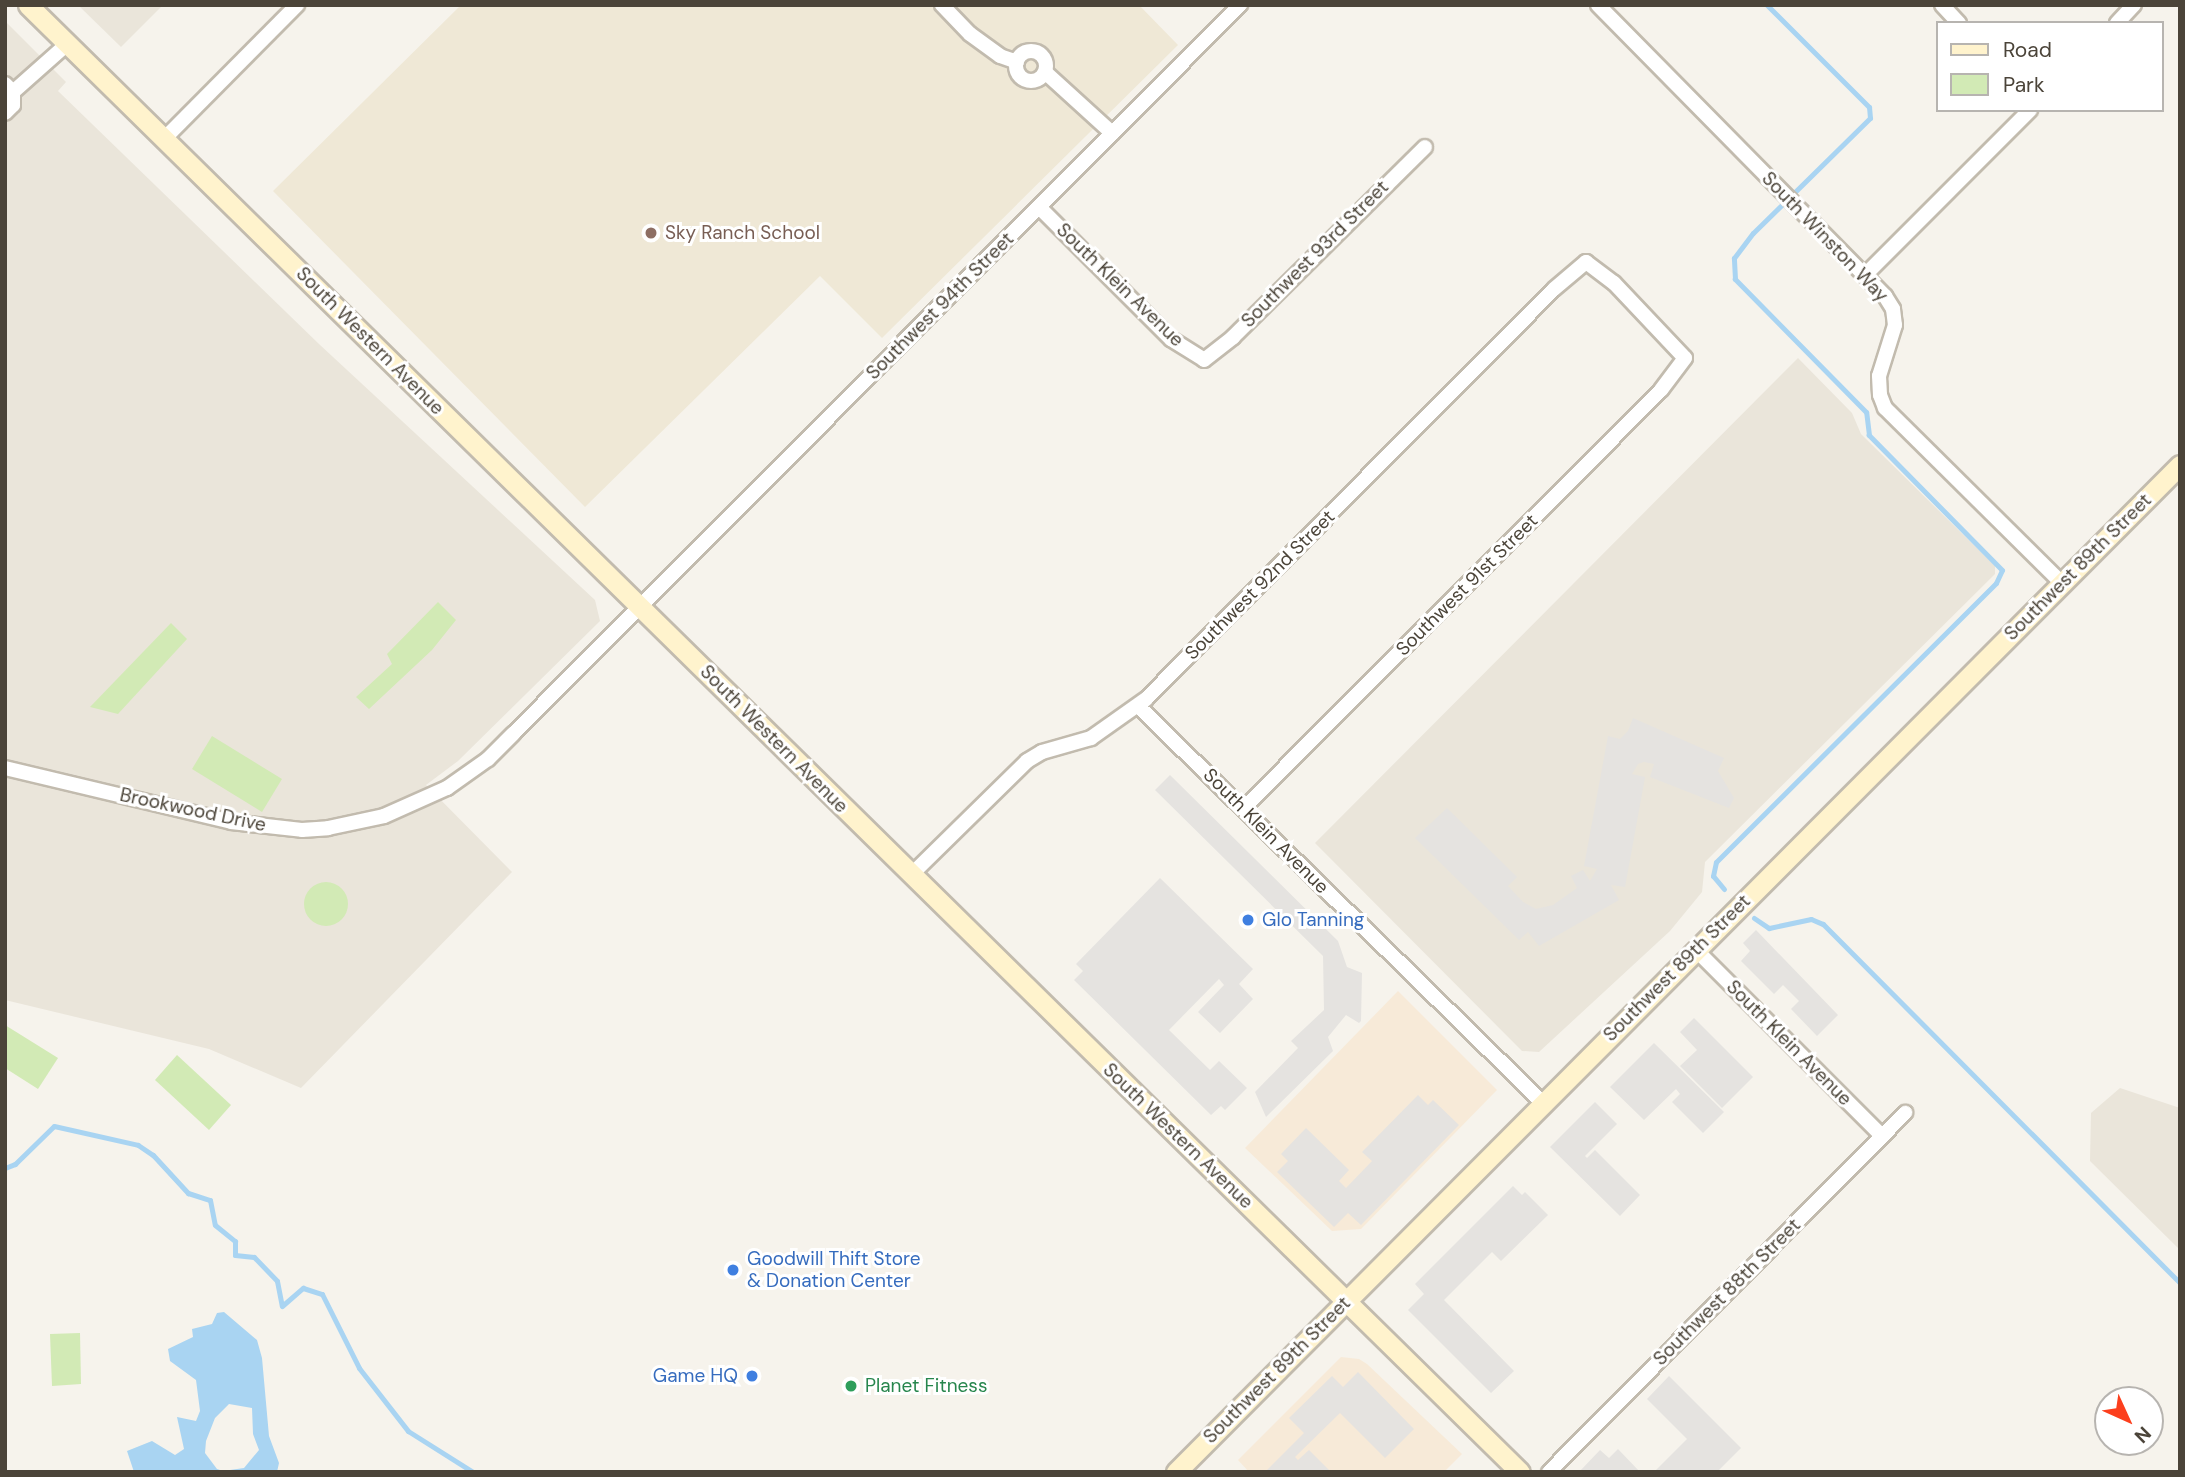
<!DOCTYPE html>
<html>
<head>
<meta charset="utf-8">
<style>
  body { margin:0 }
  #map { position:relative; width:2185px; height:1477px; overflow:hidden; background:#f6f3ec; font-family:"DM Sans",sans-serif }
  div>[style] { position:absolute }
  .residential>* { inset:0; background:#eae5da }
  .commercial>* { inset:0; background:#f7ead8 }
  .education>* { inset:0; background:#efe8d6 }
  .green>* { inset:0; background:#d2eab5 }
  .round { border-radius:50% }
  .parking>* { inset:0; background:#e5e3e0 }
  .water>* { inset:0; background:#a9d4f2 }
  .stream>* { height:5px; margin:-2.5px; padding:0 2.5px; transform-origin:2.5px; border-radius:2.5px; background:#a9d4f2 }
  .roads { filter:drop-shadow(2px 0 #c2bbae) drop-shadow(-2px 0 #c2bbae) drop-shadow(0 2px #c2bbae) drop-shadow(0 -2px #c2bbae) }
  .street>* { height:14px; margin:-7px; padding:0 7px; transform-origin:7px; border-radius:7px; background:#fff }
  .street>.ring { margin:-7px; padding:0; box-sizing:content-box; background:none; border:14px solid #fff; border-radius:50% }
  .secondary>* { height:19px; margin:-9.5px; padding:0 9.5px; transform-origin:9.5px; border-radius:9.5px; background:#fff3cd }
  .dots>* { width:19px; height:19px; translate:-50% -50%; box-sizing:border-box; border:4px solid #fff; border-radius:50% }
  span { translate:-50% -50%; white-space:nowrap; text-align:center; line-height:1.15; -webkit-text-stroke:6px #fff; paint-order:stroke }
  .education-label { font-size:19px; color:#785e54 }
  .left { translate:0 -50%; text-align:left }
  .street-label { font-size:19px; color:#4b4439 }
  .shop-label { font-size:19px; color:#366cbe }
  .right { translate:-100% -50%; text-align:right }
  .leisure-label { font-size:19px; color:#27864d }
  .frame { position:absolute; inset:0; border:7px solid #4b4439; pointer-events:none }
  .legend { position:absolute; left:1936px; top:21px; width:228px; height:91px; box-sizing:border-box; background:#fff; border:2px solid #b7b4b0; margin:0; padding:9px 12px; list-style:none; font-size:21px; color:#4b4439 }
  .legend li { display:flex; align-items:center; gap:14px; height:35px }
  .legend b { width:35px; border:2px solid #b7b4b0 }
  .north { position:absolute; left:2094px; top:1386px; width:70px; height:70px; box-sizing:border-box; background:#fff; border:2px solid #b7b4b0; border-radius:50%; rotate:135deg; font-size:19px; font-weight:700; line-height:28px; text-align:center; color:#4b4439 }
  .north::after { content:''; display:block; margin:auto; width:24px; height:32px; background:#fc3f1d; clip-path:polygon(50% 0,100% 100%,50% 72%,0 100%) }
</style>
</head>
<body>
<div id="map">
  <div class="residential">
    <i style="clip-path:polygon(78px 5px,163px 5px,121px 47px)"></i>
    <i style="clip-path:polygon(5px 21px,66px 82px,58px 91px,319px 344px,595px 600px,600px 621px,458px 761px,426px 785px,512px 872px,301px 1088px,209px 1049px,5px 1000px)"></i>
    <i style="clip-path:polygon(1798px 358px,1852px 413px,1861px 434px,1995px 566px,1995px 574px,1705px 862px,1702px 892px,1670px 931px,1539px 1052px,1522px 1051px,1315px 843px)"></i>
    <i style="clip-path:polygon(2120px 1088px,2180px 1108px,2180px 1250px,2090px 1161px,2091px 1113px)"></i>
  </div>
  <div class="commercial">
    <i style="clip-path:polygon(1398px 991px,1497px 1090px,1361px 1229px,1332px 1231px,1245px 1148px)"></i>
    <i style="clip-path:polygon(1341px 1357px,1359px 1359px,1367px 1364px,1462px 1454px,1444px 1472px,1249px 1472px,1238px 1460px)"></i>
  </div>
  <div class="education">
    <i style="clip-path:polygon(461px 5px,1139px 5px,1178px 45px,882px 338px,820px 276px,585px 507px,273px 191px)"></i>
  </div>
  <div class="green">
    <i style="clip-path:polygon(438px 602px,456px 620px,432px 650px,369px 709px,356px 697px,392px 664px,387px 654px)"></i>
    <i style="clip-path:polygon(171px 623px,187px 639px,118px 714px,90px 707px)"></i>
    <i style="clip-path:polygon(212px 736px,282px 779px,262px 812px,192px 769px)"></i>
    <i class="round" style="left:304px;top:882px;width:44px;height:44px"></i>
    <i style="clip-path:polygon(5px 1025px,58px 1058px,38px 1089px,5px 1068px)"></i>
    <i style="clip-path:polygon(177px 1055px,231px 1105px,209px 1130px,155px 1080px)"></i>
    <i style="clip-path:polygon(80px 1333px,81px 1384px,52px 1386px,50px 1334px)"></i>
  </div>
  <div class="parking">
    <i style="clip-path:polygon(1633px 718px,1724px 758px,1718px 771px,1734px 798px,1729px 808px,1650px 777px,1654px 764px,1644px 762px,1638px 764px,1632px 774px,1645px 777px,1625px 887px,1611px 885px,1619px 900px,1539px 946px,1528px 932px,1519px 940px,1415px 838px,1447px 808px,1517px 877px,1508px 886px,1523px 902px,1536px 909px,1553px 905px,1577px 888px,1571px 876px,1583px 870px,1590px 881px,1597px 869px,1584px 866px,1608px 736px,1620px 739px,1628px 731px)"></i>
    <i style="clip-path:polygon(1170px 775px,1338px 941px,1347px 967px,1362px 973px,1361px 1021px,1359px 1023px,1346px 1015px,1328px 1037px,1333px 1051px,1266px 1117px,1255px 1092px,1298px 1048px,1291px 1041px,1324px 1010px,1323px 956px,1155px 790px)"></i>
    <i style="clip-path:polygon(1160px 878px,1253px 969px,1239px 984px,1253px 999px,1220px 1033px,1198px 1012px,1224px 985px,1219px 979px,1169px 1030px,1210px 1070px,1219px 1061px,1247px 1088px,1225px 1110px,1221px 1106px,1211px 1115px,1074px 980px,1083px 971px,1076px 964px)"></i>
    <i style="clip-path:polygon(1756px 930px,1838px 1015px,1817px 1036px,1791px 1009px,1799px 1001px,1783px 985px,1774px 994px,1741px 961px,1750px 951px,1743px 943px)"></i>
    <i style="clip-path:polygon(1694px 1018px,1753px 1077px,1722px 1108px,1680px 1066px,1697px 1050px,1680px 1032px)"></i>
    <i style="clip-path:polygon(1654px 1043px,1724px 1112px,1703px 1133px,1672px 1102px,1680px 1094px,1676px 1089px,1644px 1120px,1610px 1087px)"></i>
    <i style="clip-path:polygon(1418px 1095px,1428px 1105px,1433px 1100px,1459px 1125px,1361px 1225px,1348px 1213px,1334px 1227px,1277px 1172px,1288px 1161px,1281px 1154px,1306px 1128px,1349px 1170px,1339px 1181px,1346px 1188px,1372px 1161px,1362px 1152px)"></i>
    <i style="clip-path:polygon(1595px 1102px,1617px 1124px,1585px 1156px,1587px 1158px,1595px 1150px,1640px 1195px,1620px 1216px,1550px 1147px)"></i>
    <i style="clip-path:polygon(1513px 1186px,1522px 1195px,1525px 1192px,1548px 1215px,1501px 1261px,1492px 1252px,1444px 1300px,1514px 1371px,1491px 1393px,1408px 1310px,1424px 1294px,1415px 1284px)"></i>
    <i style="clip-path:polygon(1358px 1372px,1414px 1429px,1385px 1458px,1340px 1413px,1295px 1457px,1298px 1460px,1309px 1450px,1331px 1472px,1265px 1472px,1304px 1433px,1289px 1418px,1332px 1376px,1343px 1387px)"></i>
    <i style="clip-path:polygon(1669px 1376px,1741px 1448px,1717px 1472px,1654px 1472px,1687px 1439px,1647px 1399px)"></i>
    <i style="clip-path:polygon(1618px 1449px,1640px 1472px,1579px 1472px,1600px 1450px,1609px 1458px)"></i>
  </div>
  <div class="water">
    <i style="clip-path:polygon(evenodd,224px 1312px,257px 1340px,262px 1358px,269px 1436px,279px 1463px,277px 1472px,134px 1472px,127px 1451px,152px 1441px,175px 1455px,184px 1449px,177px 1417px,196px 1421px,200px 1411px,196px 1380px,170px 1361px,168px 1349px,193px 1337px,192px 1329px,212px 1324px,217px 1313px,224px 1312px,229px 1404px,252px 1408px,253px 1434px,259px 1450px,244px 1468px,223px 1471px,217px 1469px,205px 1453px,206px 1441px,215px 1418px,229px 1404px)"></i>
  </div>
  <div class="stream">
    <i style="left:1724px;top:889px;width:17px;rotate:-130deg"></i>
    <i style="left:1713px;top:876px;width:14px;rotate:-78deg"></i>
    <i style="left:1716px;top:862px;width:395px;rotate:-44.9deg"></i>
    <i style="left:1996px;top:583px;width:14px;rotate:-65deg"></i>
    <i style="left:2002px;top:570px;width:190px;rotate:-134.6deg"></i>
    <i style="left:1869px;top:435px;width:23px;rotate:-97deg"></i>
    <i style="left:1866px;top:412px;width:187px;rotate:-134.6deg"></i>
    <i style="left:1735px;top:279px;width:21px;rotate:-93deg"></i>
    <i style="left:1734px;top:258px;width:31px;rotate:-53deg"></i>
    <i style="left:1753px;top:233px;width:164px;rotate:-44.5deg"></i>
    <i style="left:1870px;top:118px;width:11px;rotate:-95deg"></i>
    <i style="left:1869px;top:107px;width:144px;rotate:-135deg"></i>
    <i style="left:1754px;top:918px;width:18px;rotate:34deg"></i>
    <i style="left:1769px;top:928px;width:43px;rotate:-12.1deg"></i>
    <i style="left:1811px;top:919px;width:13px;rotate:23deg"></i>
    <i style="left:1823px;top:924px;width:506px;rotate:45.16deg"></i>
    <i style="left:5px;top:1168px;width:11px;rotate:-22deg"></i>
    <i style="left:15px;top:1164px;width:54px;rotate:-44.3deg"></i>
    <i style="left:54px;top:1126px;width:86px;rotate:12.7deg"></i>
    <i style="left:138px;top:1145px;width:18px;rotate:34deg"></i>
    <i style="left:153px;top:1155px;width:52px;rotate:47.4deg"></i>
    <i style="left:188px;top:1193px;width:23px;rotate:18deg"></i>
    <i style="left:210px;top:1200px;width:25px;rotate:79deg"></i>
    <i style="left:215px;top:1225px;width:26px;rotate:39deg"></i>
    <i style="left:235px;top:1241px;width:14px;rotate:90deg"></i>
    <i style="left:235px;top:1255px;width:19px;rotate:6deg"></i>
    <i style="left:254px;top:1257px;width:33px;rotate:46deg"></i>
    <i style="left:277px;top:1281px;width:25px;rotate:79deg"></i>
    <i style="left:282px;top:1306px;width:28px;rotate:-41deg"></i>
    <i style="left:303px;top:1288px;width:20px;rotate:18deg"></i>
    <i style="left:322px;top:1294px;width:83px;rotate:63.4deg"></i>
    <i style="left:359px;top:1368px;width:80px;rotate:52.1deg"></i>
    <i style="left:408px;top:1431px;width:77px;rotate:32.2deg"></i>
  </div>
  <div class="roads">
    <div class="street">
      <i style="left:942px;top:5px;width:40px;rotate:46deg"></i>
      <i style="left:970px;top:34px;width:37px;rotate:36deg"></i>
      <i style="left:1000px;top:56px;width:18px;rotate:19deg"></i>
      <i style="left:1598px;top:5px;width:409px;rotate:45.4deg"></i>
      <i style="left:1885px;top:296px;width:15px;rotate:58deg"></i>
      <i style="left:1893px;top:309px;width:16px;rotate:83deg"></i>
      <i style="left:1895px;top:325px;width:53px;rotate:107.4deg"></i>
      <i style="left:1879px;top:376px;width:19px;rotate:87deg"></i>
      <i style="left:1880px;top:395px;width:14px;rotate:69deg"></i>
      <i style="left:1885px;top:408px;width:247px;rotate:44.7deg"></i>
      <i style="left:1942px;top:5px;width:25px;rotate:47deg"></i>
      <i style="left:2117px;top:23px;width:25px;rotate:-47deg"></i>
      <i class="ring" style="left:1016px;top:51px;width:16px;height:16px"></i>
      <i style="left:1045px;top:72px;width:91px;rotate:42.3deg"></i>
      <i style="left:5px;top:84px;width:11px;rotate:45deg"></i>
      <i style="left:13px;top:92px;width:13px;rotate:90deg"></i>
      <i style="left:13px;top:105px;width:11px;rotate:135deg"></i>
      <i style="left:13px;top:92px;width:72px;rotate:-41.6deg"></i>
      <i style="left:164px;top:139px;width:189px;rotate:-45.2deg"></i>
      <i style="left:1039px;top:207px;width:187px;rotate:45deg"></i>
      <i style="left:1171px;top:339px;width:39px;rotate:32deg"></i>
      <i style="left:1204px;top:360px;width:37px;rotate:-38deg"></i>
      <i style="left:1233px;top:337px;width:270px;rotate:-44.7deg"></i>
      <i style="left:1866px;top:274px;width:232px;rotate:-45deg"></i>
      <i style="left:1138px;top:706px;width:567px;rotate:44.43deg"></i>
      <i style="left:5px;top:768px;width:232px;rotate:13.4deg"></i>
      <i style="left:231px;top:822px;width:71px;rotate:6.4deg"></i>
      <i style="left:302px;top:830px;width:26px;rotate:-4deg"></i>
      <i style="left:328px;top:828px;width:57px;rotate:-12.1deg"></i>
      <i style="left:384px;top:816px;width:69px;rotate:-24deg"></i>
      <i style="left:447px;top:788px;width:50px;rotate:-35.3deg"></i>
      <i style="left:488px;top:759px;width:35px;rotate:-45deg"></i>
      <i style="left:513px;top:734px;width:1030px;rotate:-45.08deg"></i>
      <i style="left:912px;top:874px;width:161px;rotate:-44.5deg"></i>
      <i style="left:1027px;top:761px;width:17px;rotate:-31deg"></i>
      <i style="left:1042px;top:752px;width:51px;rotate:-15.9deg"></i>
      <i style="left:1091px;top:738px;width:67px;rotate:-35.3deg"></i>
      <i style="left:1146px;top:699px;width:578px;rotate:-45.14deg"></i>
      <i style="left:1554px;top:289px;width:42px;rotate:-40.2deg"></i>
      <i style="left:1586px;top:262px;width:35px;rotate:37deg"></i>
      <i style="left:1614px;top:283px;width:103px;rotate:46.6deg"></i>
      <i style="left:1685px;top:358px;width:40px;rotate:127deg"></i>
      <i style="left:1661px;top:390px;width:590px;rotate:134.93deg"></i>
      <i style="left:1696px;top:950px;width:263px;rotate:45deg"></i>
      <i style="left:1549px;top:1472px;width:506px;rotate:-45.24deg"></i>
    </div>
    <div class="secondary">
      <i style="left:28px;top:5px;width:2092px;rotate:44.52deg"></i>
      <i style="left:1176px;top:1472px;width:1422px;rotate:-45.09deg"></i>
    </div>
  </div>
  <div class="dots">
    <i style="left:651px;top:233px;background:#8d6e63"></i>
    <i style="left:1248px;top:920px;background:#3f7fe0"></i>
    <i style="left:733px;top:1270px;background:#3f7fe0"></i>
    <i style="left:752px;top:1376px;background:#3f7fe0"></i>
    <i style="left:851px;top:1386px;background:#2e9e5b"></i>
  </div>
  <div class="education-label">
    <span class="left" style="left:665px;top:233px">Sky Ranch School</span>
  </div>
  <div class="street-label">
    <span style="left:1825px;top:237px;rotate:46deg">South Winston Way</span>
    <span style="left:1315px;top:254px;rotate:-45deg">Southwest 93rd Street</span>
    <span style="left:1120px;top:285px;rotate:44deg">South Klein Avenue</span>
    <span style="left:940px;top:306px;rotate:-45deg">Southwest 94th Street</span>
    <span style="left:370px;top:341px;rotate:45deg">South Western Avenue</span>
    <span style="left:2078px;top:567px;rotate:-45deg">Southwest 89th Street</span>
    <span style="left:1260px;top:585px;rotate:-45deg">Southwest 92nd Street</span>
    <span style="left:1467px;top:585px;rotate:-45deg">Southwest 91st Street</span>
    <span style="left:774px;top:739px;rotate:45deg">South Western Avenue</span>
    <span style="left:193px;top:810px;rotate:12deg">Brookwood Drive</span>
    <span style="left:1266px;top:831px;rotate:45deg">South Klein Avenue</span>
    <span style="left:1677px;top:968px;rotate:-45deg">Southwest 89th Street</span>
    <span style="left:1789px;top:1043px;rotate:45deg">South Klein Avenue</span>
    <span style="left:1178px;top:1136px;rotate:44deg">South Western Avenue</span>
    <span style="left:1727px;top:1292px;rotate:-45deg">Southwest 88th Street</span>
    <span style="left:1277px;top:1370px;rotate:-45deg">Southwest 89th Street</span>
  </div>
  <div class="shop-label">
    <span class="left" style="left:1262px;top:920px">Glo Tanning</span>
    <span class="left" style="left:747px;top:1270px">Goodwill Thift Store<br>&amp; Donation Center</span>
    <span class="right" style="left:738px;top:1376px">Game HQ</span>
  </div>
  <div class="leisure-label">
    <span class="left" style="left:865px;top:1386px">Planet Fitness</span>
  </div>
  <div class="frame"></div>
  <ul class="legend">
  <li><b style="height:9px;background:#fff3cd"></b>Road</li>
  <li><b style="height:19px;background:#d2eab5"></b>Park</li>
  </ul>
  <div class="north">N</div>
</div>
</body>
</html>
